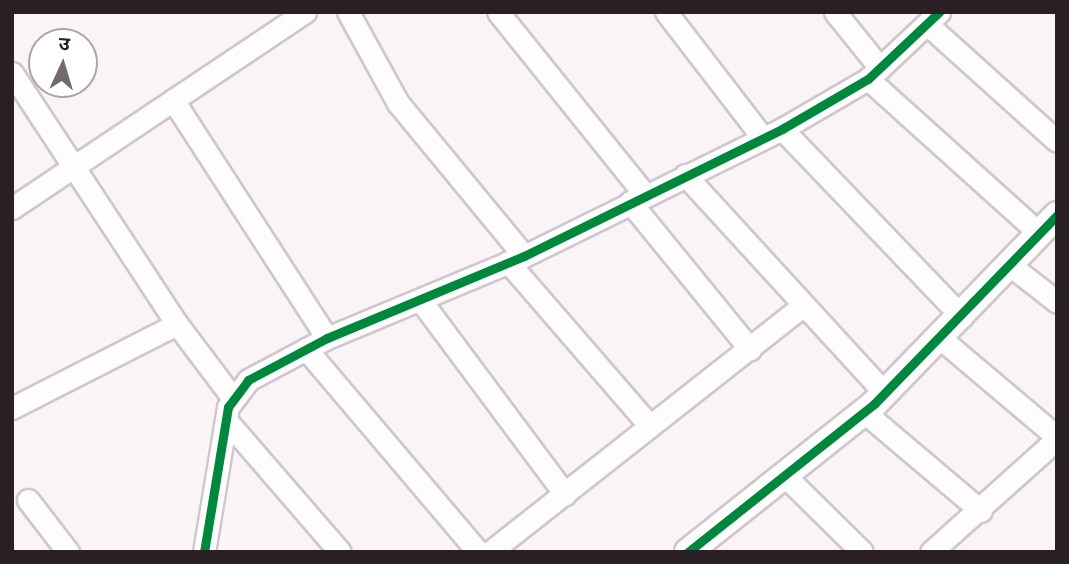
<!DOCTYPE html>
<html>
<head>
<meta charset="utf-8">
<style>
  body { margin:0 }
  #map { position:relative; width:1069px; height:564px; overflow:hidden; background:#faf4f7; font-family:"Varela Round","Noto Sans Devanagari",sans-serif }
  div>[style] { position:absolute }
  .roads { filter:drop-shadow(2px 0 #cfc7cc) drop-shadow(-2px 0 #cfc7cc) drop-shadow(0 2px #cfc7cc) drop-shadow(0 -2px #cfc7cc) }
  .minor>* { height:21px; margin:-10.5px; padding:0 10.5px; transform-origin:10.5px; border-radius:10.5px; background:#fefdfe }
  .tertiary>* { height:26px; margin:-13px; padding:0 13px; transform-origin:13px; border-radius:13px; background:#fefdfe }
  .cycleway>* { height:9px; margin:-4.5px; padding:0 4.5px; transform-origin:4.5px; border-radius:4.5px; background:#00873e }
  span { translate:-50% -50%; white-space:nowrap; text-align:center; line-height:1.15; -webkit-text-stroke:5px #fff; paint-order:stroke }
  .frame { position:absolute; inset:0; border:14px solid #291f24; pointer-events:none }
  .north { position:absolute; left:28px; top:28px; width:70px; height:70px; box-sizing:border-box; background:#fff; border:2px solid #a9a5a7; border-radius:50%; rotate:4deg; font-size:19px; font-weight:700; line-height:28px; text-align:center; color:#291f24 }
  .north::after { content:''; display:block; margin:auto; width:24px; height:32px; background:#726a6e; clip-path:polygon(50% 0,100% 100%,50% 72%,0 100%) }
</style>
</head>
<body>
<div id="map">
  <div class="roads">
    <div class="minor">
      <i style="left:348px;top:12px;width:104px;rotate:61.2deg"></i>
      <i style="left:398px;top:103px;width:198px;rotate:50.5deg"></i>
      <i style="left:498px;top:12px;width:235px;rotate:51.2deg"></i>
      <i style="left:666px;top:12px;width:159px;rotate:52.4deg"></i>
      <i style="left:835px;top:12px;width:72px;rotate:51.2deg"></i>
      <i style="left:928px;top:25px;width:173px;rotate:42deg"></i>
      <i style="left:12px;top:73px;width:300px;rotate:56.7deg"></i>
      <i style="left:868px;top:79px;width:232px;rotate:42deg"></i>
      <i style="left:173px;top:100px;width:283px;rotate:57.1deg"></i>
      <i style="left:782px;top:129px;width:260px;rotate:46.2deg"></i>
      <i style="left:685px;top:175px;width:296px;rotate:47.5deg"></i>
      <i style="left:630px;top:202px;width:190px;rotate:50.8deg"></i>
      <i style="left:12px;top:208px;width:353px;rotate:-33.8deg"></i>
      <i style="left:508px;top:262px;width:217px;rotate:49.1deg"></i>
      <i style="left:1011px;top:266px;width:58px;rotate:38deg"></i>
      <i style="left:421px;top:301px;width:241px;rotate:53.3deg"></i>
      <i style="left:940px;top:338px;width:153px;rotate:40.2deg"></i>
      <i style="left:306px;top:349px;width:266px;rotate:49.7deg"></i>
      <i style="left:12px;top:408px;width:185px;rotate:-27deg"></i>
      <i style="left:177px;top:324px;width:91px;rotate:53deg"></i>
      <i style="left:864px;top:412px;width:153px;rotate:40.2deg"></i>
      <i style="left:226px;top:420px;width:174px;rotate:49.2deg"></i>
      <i style="left:785px;top:476px;width:108px;rotate:44.6deg"></i>
      <i style="left:28px;top:500px;width:66px;rotate:52.4deg"></i>
      <i style="left:204px;top:552px;width:147px;rotate:-80.6deg"></i>
      <i style="left:228px;top:407px;width:34px;rotate:-53deg"></i>
      <i style="left:248px;top:380px;width:89px;rotate:-28deg"></i>
      <i style="left:327px;top:338px;width:213px;rotate:-22.6deg"></i>
      <i style="left:524px;top:256px;width:288px;rotate:-26.2deg"></i>
      <i style="left:782px;top:129px;width:99px;rotate:-30.2deg"></i>
      <i style="left:868px;top:79px;width:98px;rotate:-43.3deg"></i>
      <i style="left:490px;top:552px;width:398px;rotate:-38.2deg"></i>
      <i style="left:931px;top:552px;width:169px;rotate:-41.9deg"></i>
    </div>
    <div class="tertiary">
      <i style="left:688px;top:552px;width:238px;rotate:-38.5deg"></i>
      <i style="left:874px;top:404px;width:263px;rotate:-45.9deg"></i>
    </div>
  </div>
  <div class="cycleway">
    <i style="left:204px;top:552px;width:147px;rotate:-80.6deg"></i>
    <i style="left:228px;top:407px;width:34px;rotate:-53deg"></i>
    <i style="left:248px;top:380px;width:89px;rotate:-28deg"></i>
    <i style="left:327px;top:338px;width:213px;rotate:-22.6deg"></i>
    <i style="left:524px;top:256px;width:288px;rotate:-26.2deg"></i>
    <i style="left:782px;top:129px;width:99px;rotate:-30.2deg"></i>
    <i style="left:868px;top:79px;width:98px;rotate:-43.3deg"></i>
    <i style="left:688px;top:552px;width:238px;rotate:-38.5deg"></i>
    <i style="left:874px;top:404px;width:263px;rotate:-45.9deg"></i>
  </div>
  <div class="frame"></div>
  <div class="north">उ</div>
</div>
</body>
</html>
